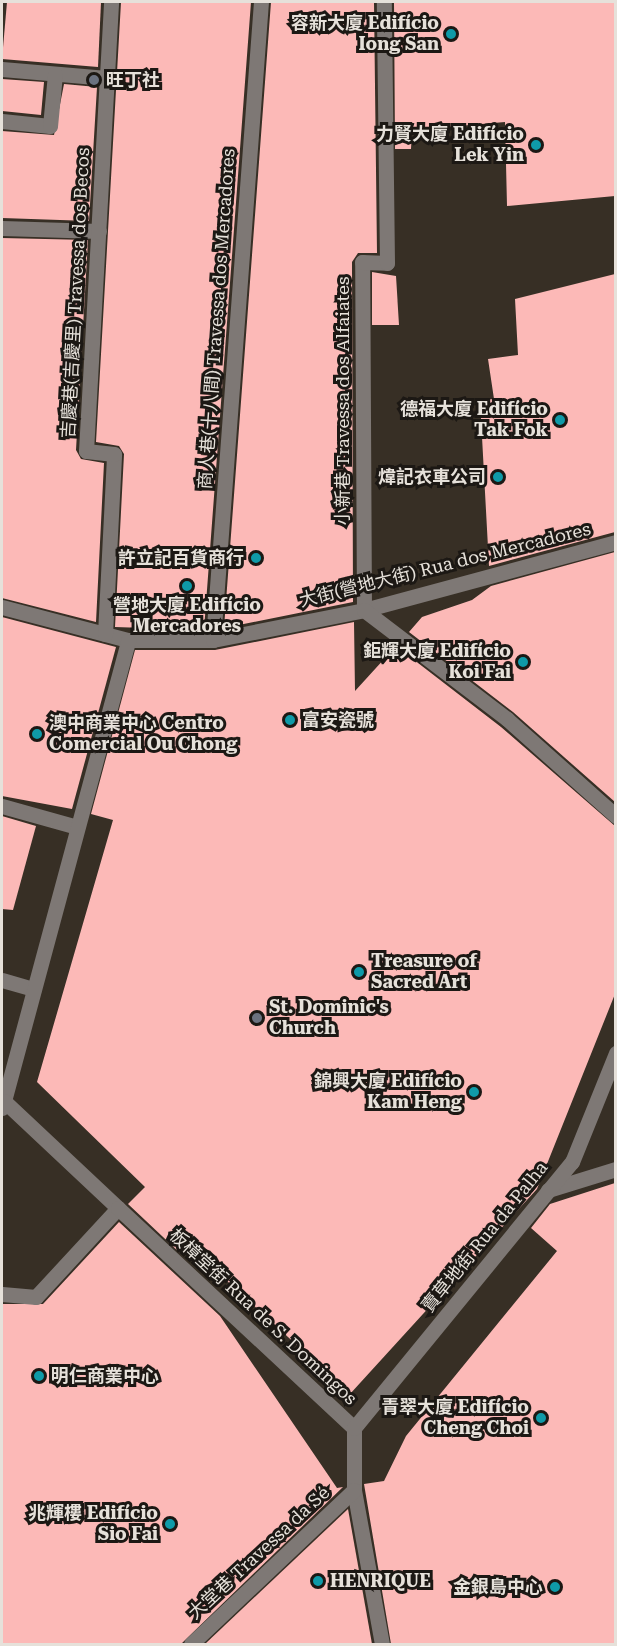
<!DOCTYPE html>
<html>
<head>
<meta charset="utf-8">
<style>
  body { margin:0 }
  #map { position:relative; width:617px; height:1646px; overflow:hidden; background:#372f25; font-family:"Roboto Serif","Noto Sans SC",serif }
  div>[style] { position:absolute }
  .building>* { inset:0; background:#fcb9b7 }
  .minor>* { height:15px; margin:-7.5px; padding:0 7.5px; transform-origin:7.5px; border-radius:7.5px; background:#7e7875 }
  .dots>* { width:16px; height:16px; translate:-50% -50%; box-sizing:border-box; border:3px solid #1c1814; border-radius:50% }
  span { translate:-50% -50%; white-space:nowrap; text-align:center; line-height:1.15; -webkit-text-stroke:6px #1c1814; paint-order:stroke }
  .poi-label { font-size:18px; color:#e6e1da; font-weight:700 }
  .right { translate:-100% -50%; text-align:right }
  .left { translate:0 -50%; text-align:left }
  .street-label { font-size:18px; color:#e6e1da }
  .frame { position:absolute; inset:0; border:3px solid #e6e1da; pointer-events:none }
</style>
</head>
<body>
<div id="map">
  <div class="building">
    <i style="clip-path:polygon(7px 2px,101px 2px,98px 67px,2px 59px)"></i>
    <i style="clip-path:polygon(121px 2px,251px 2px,204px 630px,115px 627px,124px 454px,119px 446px,96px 442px)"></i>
    <i style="clip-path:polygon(271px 2px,374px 2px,377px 253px,358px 253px,352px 262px,353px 602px,224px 628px)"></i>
    <i style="clip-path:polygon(394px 2px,615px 2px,615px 196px,507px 206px,505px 122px,412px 130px,411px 149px,395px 149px)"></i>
    <i style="clip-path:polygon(2px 79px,44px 82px,41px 115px,2px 111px)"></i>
    <i style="clip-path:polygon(64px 84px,97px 87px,89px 221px,2px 218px,2px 131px,54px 135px)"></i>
    <i style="clip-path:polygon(2px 238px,88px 240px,76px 450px,81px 459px,104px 463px,96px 622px,2px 598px)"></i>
    <i style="clip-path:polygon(372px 272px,396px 276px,399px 325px,372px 325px)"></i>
    <i style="clip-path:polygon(615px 274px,615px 532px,489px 566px,480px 400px,494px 399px,488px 359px,518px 355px,515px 299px)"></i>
    <i style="clip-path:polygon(615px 552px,615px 802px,513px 712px,409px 632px,422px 617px,472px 600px,491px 586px)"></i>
    <i style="clip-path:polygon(2px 617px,116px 647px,72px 809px,2px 796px)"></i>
    <i style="clip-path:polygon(354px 622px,355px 691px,396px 646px,501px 727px,615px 826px,615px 994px,537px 1189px,350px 1394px,189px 1246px,180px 1253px,128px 1204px,145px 1187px,37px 1082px,113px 820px,91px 814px,135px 650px,215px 650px)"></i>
    <i style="clip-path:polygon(2px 816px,36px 826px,13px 910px,2px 909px)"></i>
    <i style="clip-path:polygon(615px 1183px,615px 1644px,391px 1644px,364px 1484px,384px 1481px,406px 1436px,557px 1251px,531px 1228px,550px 1204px)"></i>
    <i style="clip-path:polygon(119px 1222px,220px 1316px,337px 1488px,343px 1487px,181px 1644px,2px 1644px,2px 1304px,43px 1304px)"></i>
    <i style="clip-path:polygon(348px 1509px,372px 1644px,205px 1644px)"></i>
  </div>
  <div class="minor">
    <i style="left:2px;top:69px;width:105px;rotate:4.9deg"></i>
    <i style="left:2px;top:121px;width:48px;rotate:5.9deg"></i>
    <i style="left:50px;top:126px;width:52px;rotate:-84.5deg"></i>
    <i style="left:2px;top:228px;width:97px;rotate:1.8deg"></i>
    <i style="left:2px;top:607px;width:130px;rotate:14.7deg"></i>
    <i style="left:128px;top:640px;width:85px"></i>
    <i style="left:213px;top:640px;width:154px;rotate:-11.2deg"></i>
    <i style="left:364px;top:610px;width:261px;rotate:-15.1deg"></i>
    <i style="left:364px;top:610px;width:348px;rotate:-90.3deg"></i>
    <i style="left:362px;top:262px;width:25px;rotate:2deg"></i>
    <i style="left:387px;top:263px;width:261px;rotate:-90.7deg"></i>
    <i style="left:364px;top:610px;width:180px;rotate:37.3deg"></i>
    <i style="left:507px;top:719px;width:146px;rotate:41.7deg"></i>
    <i style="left:105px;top:634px;width:180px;rotate:-87.1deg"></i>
    <i style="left:114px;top:454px;width:28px;rotate:-174deg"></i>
    <i style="left:86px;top:451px;width:450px;rotate:-86.8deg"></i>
    <i style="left:213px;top:640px;width:640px;rotate:-85.7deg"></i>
    <i style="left:2px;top:806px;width:78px;rotate:15.6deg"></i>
    <i style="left:2px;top:980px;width:33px;rotate:16deg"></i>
    <i style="left:4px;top:1101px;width:477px;rotate:-74.9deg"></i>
    <i style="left:2px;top:1108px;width:7px;rotate:-74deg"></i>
    <i style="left:4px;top:1101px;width:156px;rotate:43.2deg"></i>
    <i style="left:118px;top:1208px;width:121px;rotate:132.7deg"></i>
    <i style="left:36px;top:1297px;width:34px;rotate:-175deg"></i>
    <i style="left:548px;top:1190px;width:71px;rotate:-17.2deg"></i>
    <i style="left:118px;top:1208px;width:323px;rotate:43deg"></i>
    <i style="left:354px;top:1428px;width:62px;rotate:90deg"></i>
    <i style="left:354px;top:1490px;width:157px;rotate:79.7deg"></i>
    <i style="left:354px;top:1428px;width:344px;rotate:-50.7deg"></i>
    <i style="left:572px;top:1162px;width:118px;rotate:-68deg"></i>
    <i style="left:191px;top:1644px;width:224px;rotate:-43.4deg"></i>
  </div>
  <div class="dots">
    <i style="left:451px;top:34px;background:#0f9aa8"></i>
    <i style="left:94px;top:80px;background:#6b7280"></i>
    <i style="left:536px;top:145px;background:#0f9aa8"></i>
    <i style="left:560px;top:420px;background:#0f9aa8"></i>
    <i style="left:498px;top:477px;background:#0f9aa8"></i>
    <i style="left:256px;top:558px;background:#0f9aa8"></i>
    <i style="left:187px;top:586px;background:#0f9aa8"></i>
    <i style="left:523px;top:662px;background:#0f9aa8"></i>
    <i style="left:290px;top:720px;background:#0f9aa8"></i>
    <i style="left:37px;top:734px;background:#0f9aa8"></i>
    <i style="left:359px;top:972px;background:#0f9aa8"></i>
    <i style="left:257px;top:1018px;background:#6b7280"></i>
    <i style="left:474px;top:1092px;background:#0f9aa8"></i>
    <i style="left:39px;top:1376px;background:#0f9aa8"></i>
    <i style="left:541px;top:1418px;background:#0f9aa8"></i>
    <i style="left:170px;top:1524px;background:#0f9aa8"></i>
    <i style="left:318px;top:1581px;background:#0f9aa8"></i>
    <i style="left:555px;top:1587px;background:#0f9aa8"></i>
  </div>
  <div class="poi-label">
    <span class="right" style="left:439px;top:34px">容新大廈 Edifício<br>Iong San</span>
    <span class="left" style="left:106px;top:80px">旺丁社</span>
    <span class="right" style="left:524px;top:145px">力賢大廈 Edifício<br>Lek Yin</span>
    <span class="right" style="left:548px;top:420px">德福大廈 Edifício<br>Tak Fok</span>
    <span class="right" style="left:486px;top:477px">煒記衣車公司</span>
    <span class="right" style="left:244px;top:558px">許立記百貨商行</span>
    <span style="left:187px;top:616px">營地大廈 Edifício<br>Mercadores</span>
    <span class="right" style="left:511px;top:662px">鉅輝大廈 Edifício<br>Koi Fai</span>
    <span class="left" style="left:302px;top:720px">富安瓷號</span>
    <span class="left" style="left:49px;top:734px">澳中商業中心 Centro<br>Comercial Ou Chong</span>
    <span class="left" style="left:371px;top:972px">Treasure of<br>Sacred Art</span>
    <span class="left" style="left:269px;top:1018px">St. Dominic's<br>Church</span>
    <span class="right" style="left:462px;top:1092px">錦興大廈 Edifício<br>Kam Heng</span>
    <span class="left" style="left:51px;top:1376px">明仁商業中心</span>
    <span class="right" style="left:529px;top:1418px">青翠大廈 Edifício<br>Cheng Choi</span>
    <span class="right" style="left:158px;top:1524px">兆輝樓 Edifício<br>Sio Fai</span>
    <span class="left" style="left:330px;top:1581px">HENRIQUE</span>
    <span class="right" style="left:543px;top:1587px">金銀島中心</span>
  </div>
  <div class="street-label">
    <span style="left:76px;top:293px;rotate:-87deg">吉慶巷(吉慶里) Travessa dos Becos</span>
    <span style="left:217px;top:319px;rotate:-86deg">商人巷(十八間) Travessa dos Mercadores</span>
    <span style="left:343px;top:401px;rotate:-90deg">小新巷 Travessa dos Alfaiates</span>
    <span style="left:445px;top:565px;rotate:-14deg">大街(營地大街) Rua dos Mercadores</span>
    <span style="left:485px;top:1237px;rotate:-51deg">賣草地街 Rua da Palha</span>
    <span style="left:263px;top:1317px;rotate:43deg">板樟堂街 Rua de S. Domingos</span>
    <span style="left:259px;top:1553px;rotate:-43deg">大堂巷 Travessa da Sé</span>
  </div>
  <div class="frame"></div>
</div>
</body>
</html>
